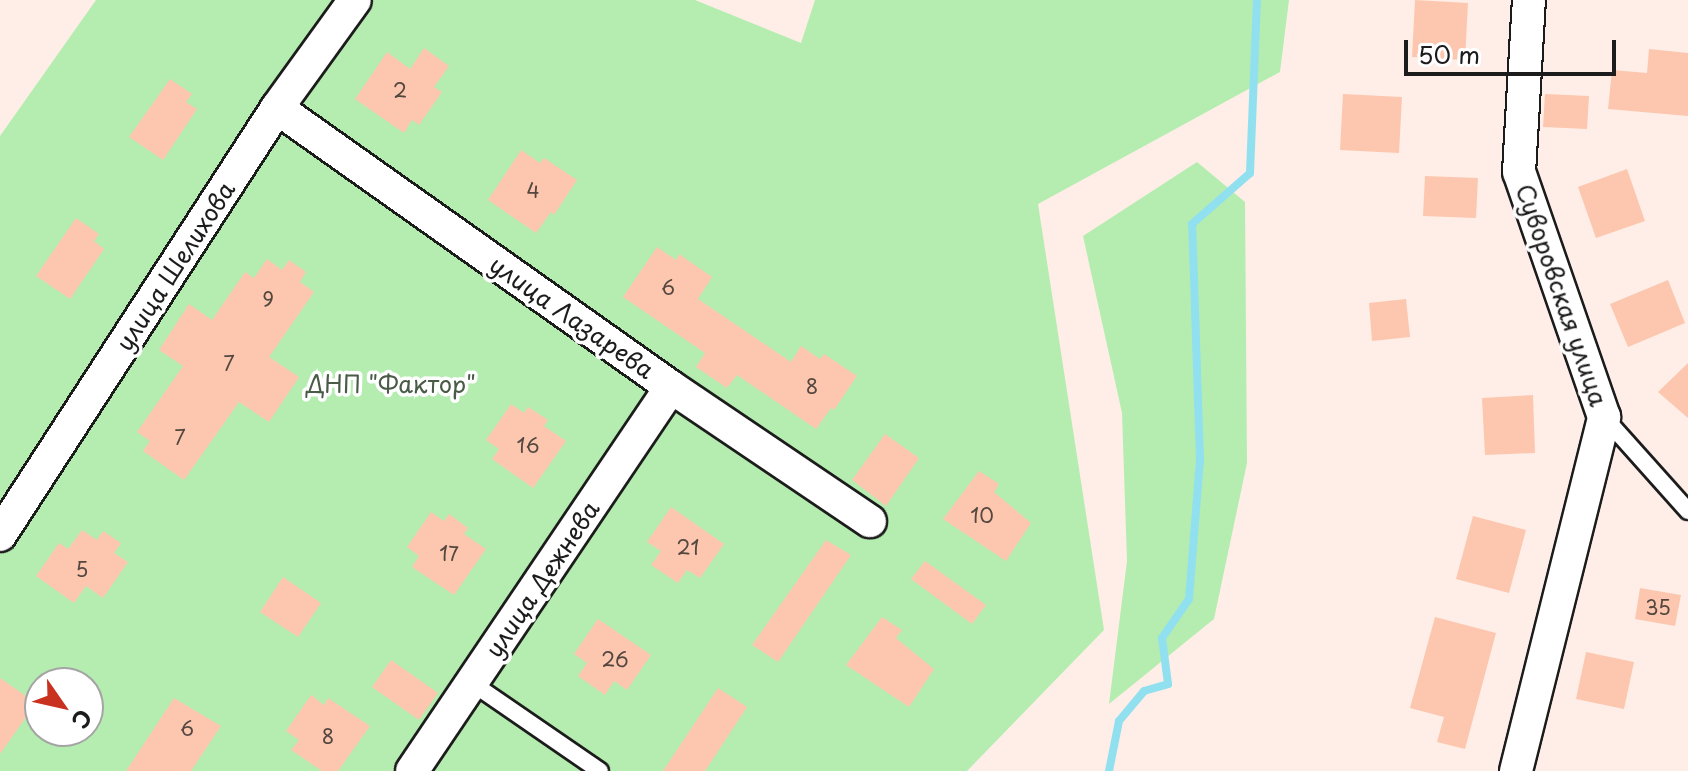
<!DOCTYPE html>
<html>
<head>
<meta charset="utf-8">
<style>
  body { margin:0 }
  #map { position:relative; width:1688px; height:771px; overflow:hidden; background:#feeee7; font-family:"Playpen Sans",sans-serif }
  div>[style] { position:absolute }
  .green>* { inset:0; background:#b5edb0 }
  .stream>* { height:8px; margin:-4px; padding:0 4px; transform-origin:4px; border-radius:4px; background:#91e0ef }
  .building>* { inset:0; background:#fcc7ae }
  .roads { filter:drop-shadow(2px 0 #1c1c1c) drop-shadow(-2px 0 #1c1c1c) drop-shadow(0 2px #1c1c1c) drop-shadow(0 -2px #1c1c1c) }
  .lane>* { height:16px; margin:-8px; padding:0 8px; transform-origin:8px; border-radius:8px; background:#fff }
  .street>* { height:32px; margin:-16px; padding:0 16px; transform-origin:16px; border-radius:16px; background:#fff }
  span { translate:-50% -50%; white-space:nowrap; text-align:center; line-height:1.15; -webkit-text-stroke:7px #fff; paint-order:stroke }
  .number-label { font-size:20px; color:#544740 }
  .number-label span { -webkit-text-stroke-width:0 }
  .street-label { font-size:24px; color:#1c1c1c }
  .park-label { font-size:24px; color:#4a5b48 }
  .north { position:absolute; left:24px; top:667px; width:80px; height:80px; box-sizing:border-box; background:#fff; border:2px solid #a4a4a4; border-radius:50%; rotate:124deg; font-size:22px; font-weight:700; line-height:32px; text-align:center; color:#1c1c1c }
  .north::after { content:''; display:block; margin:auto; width:28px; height:36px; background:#c8321e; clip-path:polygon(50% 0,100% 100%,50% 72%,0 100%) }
  .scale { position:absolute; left:1404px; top:40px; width:212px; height:36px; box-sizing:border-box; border:4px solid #1c1c1c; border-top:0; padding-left:10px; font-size:24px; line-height:28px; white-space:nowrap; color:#1c1c1c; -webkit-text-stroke:6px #fff; paint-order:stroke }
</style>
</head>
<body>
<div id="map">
  <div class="green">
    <i style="clip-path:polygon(evenodd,96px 0,695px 0,801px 43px,815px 0,1289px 0,1280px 72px,1038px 204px,1104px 630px,967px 771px,0 771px,0 136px,96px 0,40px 683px,88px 683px,88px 731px,40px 731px,40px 683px)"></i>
    <i style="clip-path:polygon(1197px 162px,1245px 202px,1247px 463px,1214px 619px,1109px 704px,1127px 561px,1122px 413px,1083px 236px)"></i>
  </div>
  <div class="stream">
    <i style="left:1109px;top:771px;width:51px;rotate:-78.7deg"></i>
    <i style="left:1119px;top:721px;width:39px;rotate:-50deg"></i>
    <i style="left:1144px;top:691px;width:25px;rotate:-16deg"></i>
    <i style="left:1168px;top:684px;width:46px;rotate:-97.4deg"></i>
    <i style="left:1162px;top:638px;width:47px;rotate:-55.3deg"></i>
    <i style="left:1189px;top:599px;width:139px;rotate:-85.5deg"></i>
    <i style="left:1200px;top:460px;width:236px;rotate:-91.9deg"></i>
    <i style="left:1192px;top:224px;width:77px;rotate:-41.3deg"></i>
    <i style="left:1250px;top:173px;width:173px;rotate:-87.7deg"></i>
  </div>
  <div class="building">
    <i style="clip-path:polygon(1415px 0,1468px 3px,1465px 60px,1412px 57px)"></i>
    <i style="clip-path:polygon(424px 48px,449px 66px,434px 87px,442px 92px,419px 125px,412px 120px,404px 133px,355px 99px,387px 52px,410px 69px)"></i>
    <i style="clip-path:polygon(1649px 49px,1688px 53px,1688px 116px,1608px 109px,1612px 70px,1647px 73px)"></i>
    <i style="clip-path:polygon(170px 79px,192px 94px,186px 102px,197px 109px,163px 160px,129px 137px)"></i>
    <i style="clip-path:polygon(1343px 94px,1402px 97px,1399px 153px,1340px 150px)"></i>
    <i style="clip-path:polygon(1545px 94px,1589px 96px,1587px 129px,1543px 127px)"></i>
    <i style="clip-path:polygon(521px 150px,540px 163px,544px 158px,577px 180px,554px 215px,551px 212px,536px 233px,488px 200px)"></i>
    <i style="clip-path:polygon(1627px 169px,1645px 221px,1596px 238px,1578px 187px)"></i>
    <i style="clip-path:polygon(1425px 176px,1478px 178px,1476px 218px,1423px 216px)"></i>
    <i style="clip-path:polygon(76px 218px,99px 234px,94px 241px,104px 249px,70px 299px,36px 276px)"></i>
    <i style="clip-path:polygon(657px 247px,676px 260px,679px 254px,712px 277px,698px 299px,791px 362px,801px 346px,820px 359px,824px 354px,857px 376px,834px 410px,831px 408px,816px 429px,737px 375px,727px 388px,696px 367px,705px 353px,623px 297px)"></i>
    <i style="clip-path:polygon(267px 259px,282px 270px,289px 260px,306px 272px,300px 282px,314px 292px,269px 357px,299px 377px,269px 422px,239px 402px,184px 480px,143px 451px,150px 441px,137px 432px,183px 366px,159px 350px,189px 304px,212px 320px,245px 272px,254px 278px)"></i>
    <i style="clip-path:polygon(1668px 280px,1685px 323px,1628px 347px,1610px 304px)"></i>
    <i style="clip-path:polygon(1406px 299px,1410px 337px,1372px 341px,1369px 303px)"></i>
    <i style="clip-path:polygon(1688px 363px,1688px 418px,1658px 392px)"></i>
    <i style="clip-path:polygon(1533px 395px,1535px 453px,1485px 455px,1482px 398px)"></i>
    <i style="clip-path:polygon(511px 404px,524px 413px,528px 407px,548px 420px,544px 426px,566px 441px,533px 488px,492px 459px,499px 449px,486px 440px)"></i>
    <i style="clip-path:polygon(885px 434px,919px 458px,886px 506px,852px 480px)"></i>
    <i style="clip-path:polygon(979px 471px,999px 484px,994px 492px,1031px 523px,1006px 561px,943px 519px)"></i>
    <i style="clip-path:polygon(671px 507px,724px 544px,700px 578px,687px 570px,678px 583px,651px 565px,661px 551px,647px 542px)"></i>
    <i style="clip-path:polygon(431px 512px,444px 521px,449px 514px,468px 528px,464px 534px,486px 549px,454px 595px,412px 567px,419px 556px,407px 547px)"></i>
    <i style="clip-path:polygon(1473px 516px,1526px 530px,1509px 593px,1456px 579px)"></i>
    <i style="clip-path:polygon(82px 530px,97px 540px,103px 531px,121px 543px,114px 553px,128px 562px,103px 598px,86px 586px,74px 603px,36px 576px,59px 543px,68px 549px)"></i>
    <i style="clip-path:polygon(826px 540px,851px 555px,778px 662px,752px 645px)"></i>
    <i style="clip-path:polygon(925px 561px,986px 605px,972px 624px,911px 579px)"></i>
    <i style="clip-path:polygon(283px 577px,321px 603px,298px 637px,260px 612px)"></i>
    <i style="clip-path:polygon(1640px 588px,1681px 595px,1675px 626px,1635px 619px)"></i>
    <i style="clip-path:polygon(882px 617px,902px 630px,896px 638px,934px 669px,909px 707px,846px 665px)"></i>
    <i style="clip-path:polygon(1435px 617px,1496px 633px,1465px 749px,1437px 742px,1444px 717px,1410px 708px)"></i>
    <i style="clip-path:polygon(598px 619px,651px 655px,627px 690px,614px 681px,605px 695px,578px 676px,587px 663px,574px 654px)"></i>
    <i style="clip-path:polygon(1586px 652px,1634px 662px,1624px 709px,1576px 699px)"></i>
    <i style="clip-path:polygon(391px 660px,438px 693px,419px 720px,372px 687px)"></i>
    <i style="clip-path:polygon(0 678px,36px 703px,0 754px)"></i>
    <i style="clip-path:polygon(718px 688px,747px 707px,705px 771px,663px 771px)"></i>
    <i style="clip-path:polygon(311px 695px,324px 705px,328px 698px,370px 726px,338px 771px,322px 771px,291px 750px,299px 740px,286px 731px)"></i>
    <i style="clip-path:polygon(174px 698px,221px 726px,191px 771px,126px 771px)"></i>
  </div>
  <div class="roads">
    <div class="lane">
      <i style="left:1604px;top:417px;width:126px;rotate:48.2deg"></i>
      <i style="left:472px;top:683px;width:155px;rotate:34.5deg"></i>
    </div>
    <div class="street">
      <i style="left:277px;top:108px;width:483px;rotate:35.3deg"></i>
      <i style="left:671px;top:387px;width:240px;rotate:34deg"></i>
      <i style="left:0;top:535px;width:509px;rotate:-57.03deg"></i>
      <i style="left:277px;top:108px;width:133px;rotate:-54.2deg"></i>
      <i style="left:412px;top:771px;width:463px;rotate:-56deg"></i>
      <i style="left:1516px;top:771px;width:365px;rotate:-76deg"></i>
      <i style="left:1604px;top:417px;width:259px;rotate:-109.1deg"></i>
      <i style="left:1519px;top:172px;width:172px;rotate:-86.7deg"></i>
    </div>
  </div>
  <div class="number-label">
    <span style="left:400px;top:90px">2</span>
    <span style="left:533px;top:190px">4</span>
    <span style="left:668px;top:287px">6</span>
    <span style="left:268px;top:299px">9</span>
    <span style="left:229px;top:363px">7</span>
    <span style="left:812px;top:386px">8</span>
    <span style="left:180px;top:437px">7</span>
    <span style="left:528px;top:445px">16</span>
    <span style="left:982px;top:515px">10</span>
    <span style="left:688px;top:547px">21</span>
    <span style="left:449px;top:553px">17</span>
    <span style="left:82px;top:569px">5</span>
    <span style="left:1658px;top:607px">35</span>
    <span style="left:615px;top:659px">26</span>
    <span style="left:187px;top:728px">6</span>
    <span style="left:328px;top:736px">8</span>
  </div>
  <div class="street-label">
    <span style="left:175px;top:266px;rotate:-57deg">улица Шелихова</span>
    <span style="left:1562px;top:295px;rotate:71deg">Суворовская улица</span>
    <span style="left:572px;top:317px;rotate:35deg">улица Лазарева</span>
    <span style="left:542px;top:579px;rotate:-56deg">улица Дежнева</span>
  </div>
  <div class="park-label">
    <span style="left:391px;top:384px">ДНП "Фактор"</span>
  </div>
  <div class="north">С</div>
  <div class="scale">50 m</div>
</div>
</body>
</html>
